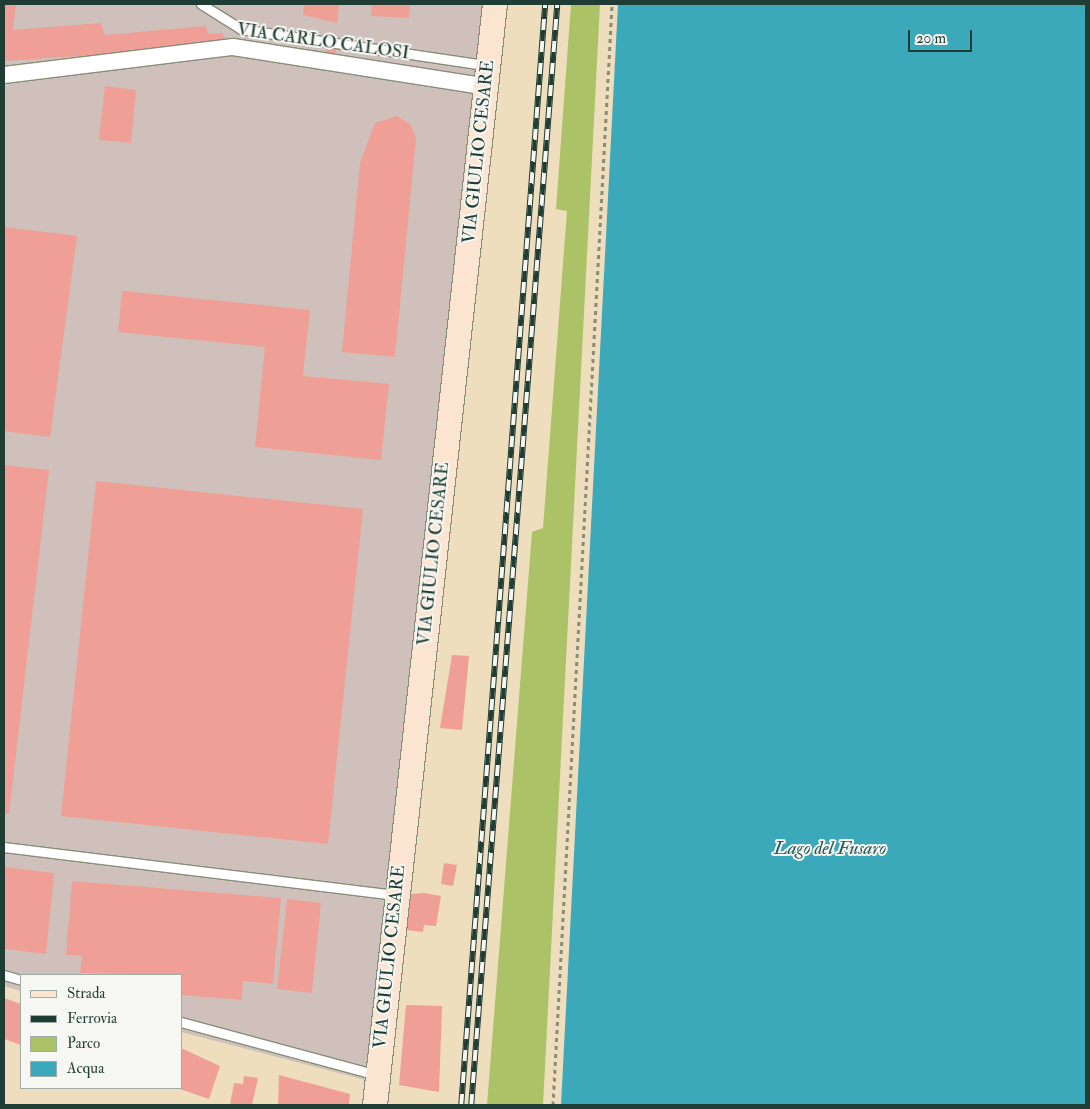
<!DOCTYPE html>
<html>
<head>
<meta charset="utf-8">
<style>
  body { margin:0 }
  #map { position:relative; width:1090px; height:1109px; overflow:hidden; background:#eedebd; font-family:"IM FELL Double Pica",serif }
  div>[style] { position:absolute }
  .industrial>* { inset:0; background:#cfc0bb }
  .green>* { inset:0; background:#acc267 }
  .water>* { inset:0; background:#3ba9b9 }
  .building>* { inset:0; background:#ef9f95 }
  .path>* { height:3px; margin-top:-1.5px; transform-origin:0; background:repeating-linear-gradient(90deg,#868e78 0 4px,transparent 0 8px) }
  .roads { filter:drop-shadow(1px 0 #868e78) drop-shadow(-1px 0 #868e78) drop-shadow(0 1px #868e78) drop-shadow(0 -1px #868e78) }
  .lane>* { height:9px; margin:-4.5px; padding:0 4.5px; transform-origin:4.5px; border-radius:4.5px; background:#fff }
  .street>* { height:16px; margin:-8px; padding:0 8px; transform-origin:8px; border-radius:8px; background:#fff }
  .secondary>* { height:24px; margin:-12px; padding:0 12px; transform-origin:12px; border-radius:12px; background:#fce5d0 }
  .rail>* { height:5.5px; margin-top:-2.75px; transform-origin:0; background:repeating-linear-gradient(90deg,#f6f6f2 0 11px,#1f3d34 0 22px); box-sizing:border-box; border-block:1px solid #1f3d34 }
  span { translate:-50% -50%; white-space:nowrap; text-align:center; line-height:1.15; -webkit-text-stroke:4px #f6f6f2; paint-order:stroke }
  .street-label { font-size:18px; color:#1f3d34 }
  .water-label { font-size:19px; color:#275d5c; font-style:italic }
  .frame { position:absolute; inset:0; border:5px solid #1f3d34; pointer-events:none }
  .legend { position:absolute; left:20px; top:974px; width:162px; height:115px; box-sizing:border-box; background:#f6f6f2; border:1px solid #a0aca6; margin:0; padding:6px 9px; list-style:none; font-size:15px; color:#1f3d34 }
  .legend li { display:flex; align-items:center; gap:10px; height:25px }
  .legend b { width:25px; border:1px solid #a0aca6 }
  .scale { position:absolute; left:908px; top:30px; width:64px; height:22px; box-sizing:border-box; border:2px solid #1f3d34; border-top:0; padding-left:6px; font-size:15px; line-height:18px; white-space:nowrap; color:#1f3d34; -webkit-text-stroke:4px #f6f6f2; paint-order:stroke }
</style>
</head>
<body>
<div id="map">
  <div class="industrial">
    <i style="clip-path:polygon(4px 4px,500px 4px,369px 1081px,181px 1032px,181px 975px,21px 975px,21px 991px,4px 986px)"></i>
  </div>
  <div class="green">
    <i style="clip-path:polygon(571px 4px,600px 4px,543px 1105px,487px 1105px,532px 532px,543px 528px,567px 211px,556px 209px)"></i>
  </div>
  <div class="water">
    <i style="clip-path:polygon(618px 4px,1086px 4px,1086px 1105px,561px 1105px)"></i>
  </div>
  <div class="building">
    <i style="clip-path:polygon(4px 4px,16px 4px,13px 30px,101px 23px,105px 35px,206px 26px,208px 34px,223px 33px,227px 46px,4px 61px)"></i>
    <i style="clip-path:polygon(304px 4px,339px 4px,337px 23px,303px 15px)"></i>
    <i style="clip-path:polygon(372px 4px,410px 4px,409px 18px,371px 16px)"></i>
    <i style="clip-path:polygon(328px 36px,337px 37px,335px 57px,324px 55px)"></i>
    <i style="clip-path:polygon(105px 86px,136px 90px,131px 143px,99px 140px)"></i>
    <i style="clip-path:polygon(397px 116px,410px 124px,416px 138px,395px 357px,342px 352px,360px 163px,375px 123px)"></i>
    <i style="clip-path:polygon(4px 227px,77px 236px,50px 437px,4px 431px)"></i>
    <i style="clip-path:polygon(122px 291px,310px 310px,303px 376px,389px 384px,381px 460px,255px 447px,265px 347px,118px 332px)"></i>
    <i style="clip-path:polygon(4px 465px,49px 470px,9px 814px,4px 814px)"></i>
    <i style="clip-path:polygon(96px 481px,363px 509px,328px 844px,61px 816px)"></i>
    <i style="clip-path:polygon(452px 655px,469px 656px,462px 730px,440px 728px)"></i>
    <i style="clip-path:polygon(444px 863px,457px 865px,453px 886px,441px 884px)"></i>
    <i style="clip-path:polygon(4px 867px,54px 873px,46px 954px,4px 949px)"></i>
    <i style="clip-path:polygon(72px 881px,281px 898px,273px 984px,243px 981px,242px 1000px,181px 995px,181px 975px,80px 973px,82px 956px,66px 955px)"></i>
    <i style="clip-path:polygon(424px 893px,441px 896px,436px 926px,424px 925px,423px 932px,407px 930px,411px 894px)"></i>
    <i style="clip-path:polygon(287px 899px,321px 903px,312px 993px,277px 989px)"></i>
    <i style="clip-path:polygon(4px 998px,21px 1004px,21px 1045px,4px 1039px)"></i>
    <i style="clip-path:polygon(406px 1005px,442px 1006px,439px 1092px,399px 1085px)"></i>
    <i style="clip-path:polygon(181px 1048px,220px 1066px,209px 1099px,177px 1088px,181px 1088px)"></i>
    <i style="clip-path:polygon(279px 1075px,350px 1094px,349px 1105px,278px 1105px)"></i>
    <i style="clip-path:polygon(244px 1076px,258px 1078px,252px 1105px,230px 1105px,234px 1083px,243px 1084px)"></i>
  </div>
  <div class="path">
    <i style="left:553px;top:1105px;width:1103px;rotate:-86.93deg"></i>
  </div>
  <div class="roads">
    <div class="lane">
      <i style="left:201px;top:4px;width:47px;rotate:32deg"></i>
      <i style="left:241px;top:29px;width:248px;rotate:8.4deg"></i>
      <i style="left:4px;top:847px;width:394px;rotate:7deg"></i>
      <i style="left:4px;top:975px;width:18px;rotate:16deg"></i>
      <i style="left:181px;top:1022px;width:204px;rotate:15.1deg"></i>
    </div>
    <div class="street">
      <i style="left:4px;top:75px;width:231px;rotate:-7deg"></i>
      <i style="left:233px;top:47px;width:257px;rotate:8.9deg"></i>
    </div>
    <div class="secondary">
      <i style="left:375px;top:1105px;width:1108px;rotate:-83.78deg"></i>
    </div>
  </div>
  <div class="rail">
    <i style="left:461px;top:1105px;width:1104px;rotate:-85.64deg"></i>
    <i style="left:471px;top:1105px;width:1104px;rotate:-85.53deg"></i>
  </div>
  <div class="street-label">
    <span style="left:323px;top:42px;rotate:8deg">VIA CARLO CALOSI</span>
    <span style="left:479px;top:152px;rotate:-84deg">VIA GIULIO CESARE</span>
    <span style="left:434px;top:554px;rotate:-84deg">VIA GIULIO CESARE</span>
    <span style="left:390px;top:957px;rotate:-84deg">VIA GIULIO CESARE</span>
  </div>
  <div class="water-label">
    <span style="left:830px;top:849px">Lago del Fusaro</span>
  </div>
  <div class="frame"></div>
  <ul class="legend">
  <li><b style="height:6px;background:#fce5d0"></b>Strada</li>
  <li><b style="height:6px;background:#1f3d34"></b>Ferrovia</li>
  <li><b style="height:14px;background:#acc267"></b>Parco</li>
  <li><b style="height:14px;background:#3ba9b9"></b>Acqua</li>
  </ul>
  <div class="scale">20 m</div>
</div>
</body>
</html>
